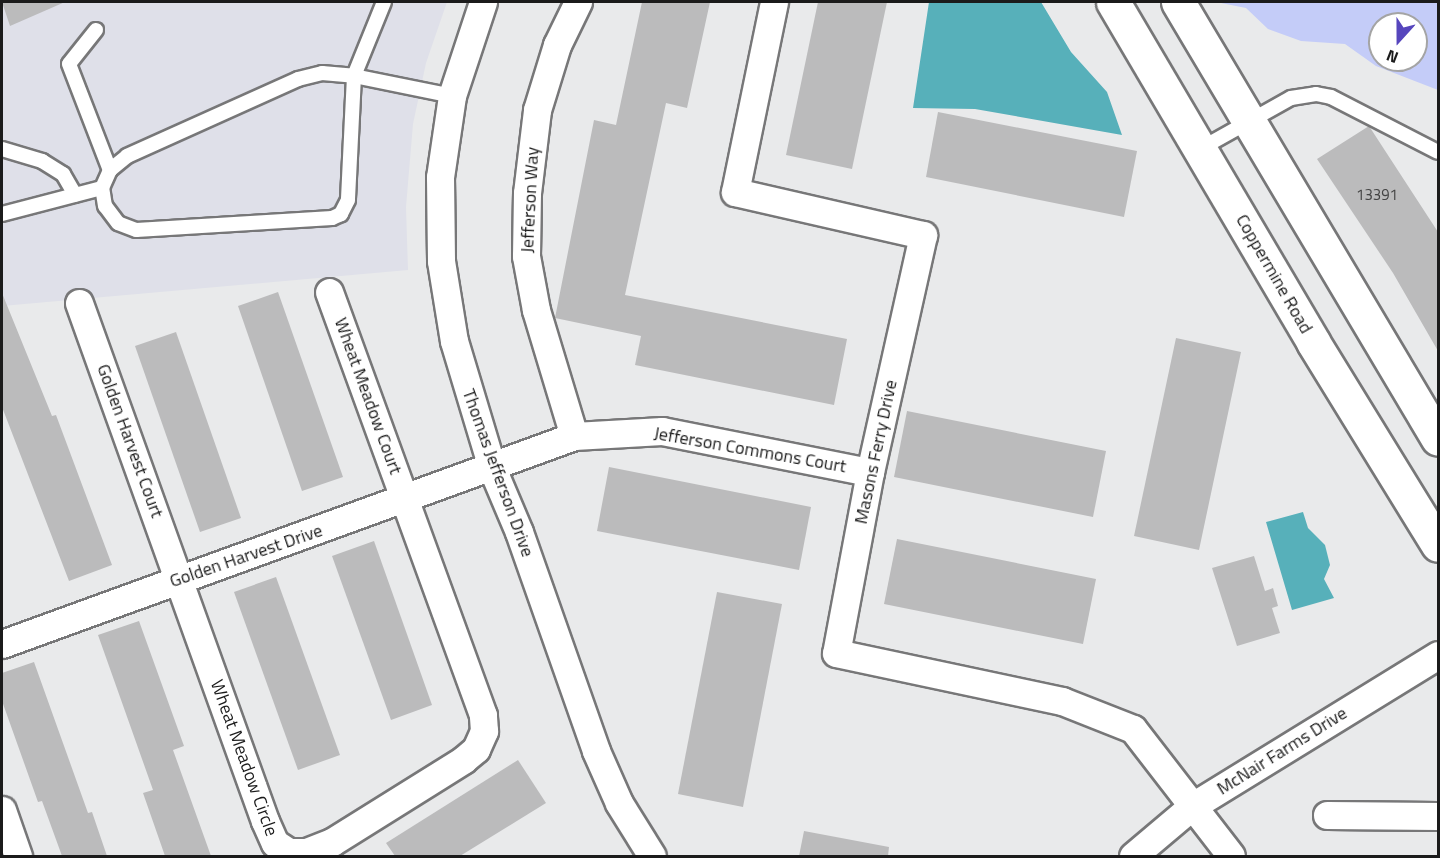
<!DOCTYPE html>
<html>
<head>
<meta charset="utf-8">
<style>
  body { margin:0 }
  #map { position:relative; width:1440px; height:858px; overflow:hidden; background:#e9eaeb; font-family:"Titillium Web",sans-serif }
  div>[style] { position:absolute }
  .built>* { inset:0; background:#dfe0e9 }
  .green>* { inset:0; background:#c4ccf8 }
  .water>* { inset:0; background:#57b0ba }
  .building>* { inset:0; background:#bbbbbc }
  .roads { filter:drop-shadow(2px 0 #777778) drop-shadow(-2px 0 #777778) drop-shadow(0 2px #777778) drop-shadow(0 -2px #777778) }
  .lane>* { height:14px; margin:-7px; padding:0 7px; transform-origin:7px; border-radius:7px; background:#fff }
  .street>* { height:27px; margin:-13.5px; padding:0 13.5px; transform-origin:13.5px; border-radius:13.5px; background:#fff }
  .secondary>* { height:33px; margin:-16.5px; padding:0 16.5px; transform-origin:16.5px; border-radius:16.5px; background:#fff }
  span { translate:-50% -50%; white-space:nowrap; text-align:center; line-height:1.15; -webkit-text-stroke:6px #fff; paint-order:stroke }
  .number-label { font-size:15px; color:#434343 }
  .number-label span { -webkit-text-stroke-width:0 }
  .street-label { font-size:18px; color:#1b1b1b }
  .frame { position:absolute; inset:0; border:3px solid #1b1b1b; pointer-events:none }
  .north { position:absolute; left:1368px; top:12px; width:60px; height:60px; box-sizing:border-box; background:#fff; border:2px solid #a4a4a4; border-radius:50%; rotate:201deg; font-size:16px; font-weight:700; line-height:24px; text-align:center; color:#1b1b1b }
  .north::after { content:''; display:block; margin:auto; width:21px; height:27px; background:#5646bd; clip-path:polygon(50% 0,100% 100%,50% 72%,0 100%) }
</style>
</head>
<body>
<div id="map">
  <div class="built">
    <i style="clip-path:polygon(2px 2px,447px 2px,426px 63px,413px 124px,406px 207px,408px 270px,2px 306px)"></i>
  </div>
  <div class="green">
    <i style="clip-path:polygon(evenodd,1216px 2px,1438px 2px,1438px 90px,1376px 66px,1345px 44px,1301px 41px,1268px 29px,1246px 8px,1216px 2px,1380px 24px,1416px 24px,1416px 60px,1380px 60px,1380px 24px)"></i>
  </div>
  <div class="water">
    <i style="clip-path:polygon(929px 2px,1041px 2px,1071px 52px,1107px 92px,1122px 135px,975px 109px,913px 108px)"></i>
    <i style="clip-path:polygon(1303px 512px,1308px 528px,1325px 545px,1330px 565px,1324px 579px,1334px 598px,1292px 610px,1266px 522px)"></i>
  </div>
  <div class="building">
    <i style="clip-path:polygon(2px 2px,65px 2px,10px 26px)"></i>
    <i style="clip-path:polygon(642px 2px,710px 2px,687px 108px,666px 103px,625px 295px,847px 339px,834px 405px,635px 365px,641px 336px,555px 318px,594px 120px,616px 125px)"></i>
    <i style="clip-path:polygon(818px 2px,887px 2px,852px 169px,786px 155px)"></i>
    <i style="clip-path:polygon(938px 112px,1137px 151px,1124px 217px,926px 177px)"></i>
    <i style="clip-path:polygon(1369px 126px,1438px 232px,1438px 351px,1393px 273px,1317px 159px)"></i>
    <i style="clip-path:polygon(278px 292px,343px 477px,302px 491px,238px 306px)"></i>
    <i style="clip-path:polygon(2px 293px,52px 416px,56px 415px,112px 565px,69px 581px,2px 407px)"></i>
    <i style="clip-path:polygon(176px 332px,241px 518px,200px 532px,135px 346px)"></i>
    <i style="clip-path:polygon(1176px 338px,1241px 352px,1199px 550px,1134px 536px)"></i>
    <i style="clip-path:polygon(907px 411px,1106px 451px,1093px 517px,894px 477px)"></i>
    <i style="clip-path:polygon(609px 467px,811px 507px,799px 570px,597px 531px)"></i>
    <i style="clip-path:polygon(897px 539px,1096px 579px,1083px 644px,884px 604px)"></i>
    <i style="clip-path:polygon(374px 541px,432px 705px,391px 720px,332px 556px)"></i>
    <i style="clip-path:polygon(1254px 556px,1265px 591px,1273px 588px,1278px 606px,1272px 608px,1280px 633px,1237px 646px,1212px 568px)"></i>
    <i style="clip-path:polygon(276px 577px,340px 755px,298px 770px,234px 592px)"></i>
    <i style="clip-path:polygon(717px 592px,782px 604px,743px 807px,678px 794px)"></i>
    <i style="clip-path:polygon(139px 621px,184px 746px,173px 750px,211px 856px,165px 856px,143px 793px,153px 790px,98px 635px)"></i>
    <i style="clip-path:polygon(34px 662px,88px 813px,92px 812px,107px 856px,62px 856px,42px 801px,38px 802px,2px 701px,2px 673px)"></i>
    <i style="clip-path:polygon(518px 760px,546px 803px,460px 856px,395px 856px,386px 843px)"></i>
    <i style="clip-path:polygon(804px 831px,889px 847px,888px 856px,799px 856px)"></i>
  </div>
  <div class="roads">
    <div class="lane">
      <i style="left:384px;top:2px;width:80px;rotate:112.1deg"></i>
      <i style="left:354px;top:76px;width:124px;rotate:92.8deg"></i>
      <i style="left:348px;top:200px;width:16px;rotate:117deg"></i>
      <i style="left:341px;top:214px;width:10px;rotate:156deg"></i>
      <i style="left:332px;top:218px;width:196px;rotate:176.5deg"></i>
      <i style="left:136px;top:230px;width:19px;rotate:-159deg"></i>
      <i style="left:118px;top:223px;width:21px;rotate:-127deg"></i>
      <i style="left:105px;top:206px;width:18px;rotate:-99deg"></i>
      <i style="left:102px;top:188px;width:20px;rotate:-66deg"></i>
      <i style="left:110px;top:170px;width:22px;rotate:-39deg"></i>
      <i style="left:127px;top:156px;width:188px;rotate:-24.2deg"></i>
      <i style="left:298px;top:79px;width:25px;rotate:-14deg"></i>
      <i style="left:322px;top:73px;width:32px;rotate:5deg"></i>
      <i style="left:354px;top:76px;width:100px;rotate:11.5deg"></i>
      <i style="left:96px;top:30px;width:43px;rotate:128.5deg"></i>
      <i style="left:69px;top:64px;width:114px;rotate:68.9deg"></i>
      <i style="left:2px;top:149px;width:42px;rotate:16.7deg"></i>
      <i style="left:42px;top:161px;width:25px;rotate:32deg"></i>
      <i style="left:63px;top:174px;width:24px;rotate:60deg"></i>
      <i style="left:1200px;top:149px;width:104px;rotate:-29.3deg"></i>
      <i style="left:1291px;top:98px;width:25px;rotate:-9deg"></i>
      <i style="left:1316px;top:94px;width:15px;rotate:11deg"></i>
      <i style="left:1331px;top:97px;width:120px;rotate:27.2deg"></i>
      <i style="left:2px;top:214px;width:103px;rotate:-14.6deg"></i>
    </div>
    <div class="street">
      <i style="left:483px;top:2px;width:99px;rotate:108.3deg"></i>
      <i style="left:452px;top:96px;width:82px;rotate:98.4deg"></i>
      <i style="left:440px;top:177px;width:84px;rotate:89.3deg"></i>
      <i style="left:441px;top:261px;width:81px;rotate:80.8deg"></i>
      <i style="left:454px;top:341px;width:133px;rotate:73.3deg"></i>
      <i style="left:492px;top:468px;width:69px;rotate:67.1deg"></i>
      <i style="left:519px;top:532px;width:232px;rotate:70.6deg"></i>
      <i style="left:596px;top:751px;width:57px;rotate:66.1deg"></i>
      <i style="left:619px;top:803px;width:62px;rotate:58.1deg"></i>
      <i style="left:774px;top:2px;width:194px;rotate:101.6deg"></i>
      <i style="left:735px;top:192px;width:193px;rotate:12.9deg"></i>
      <i style="left:923px;top:235px;width:243px;rotate:102.6deg"></i>
      <i style="left:870px;top:472px;width:184px;rotate:100.6deg"></i>
      <i style="left:836px;top:653px;width:231px;rotate:12deg"></i>
      <i style="left:1062px;top:701px;width:76px;rotate:21.5deg"></i>
      <i style="left:1133px;top:729px;width:160px;rotate:52.3deg"></i>
      <i style="left:79px;top:303px;width:550px;rotate:70.25deg"></i>
      <i style="left:265px;top:821px;width:24px;rotate:66deg"></i>
      <i style="left:275px;top:843px;width:17px;rotate:33deg"></i>
      <i style="left:289px;top:852px;width:17px"></i>
      <i style="left:306px;top:852px;width:28px;rotate:-21deg"></i>
      <i style="left:332px;top:842px;width:155px;rotate:-32deg"></i>
      <i style="left:463px;top:760px;width:17px;rotate:-40deg"></i>
      <i style="left:476px;top:749px;width:20px;rotate:-66deg"></i>
      <i style="left:484px;top:731px;width:16px;rotate:-94deg"></i>
      <i style="left:483px;top:715px;width:450px;rotate:-110deg"></i>
      <i style="left:574px;top:436px;width:132px;rotate:-106.8deg"></i>
      <i style="left:536px;top:310px;width:55px;rotate:-100.5deg"></i>
      <i style="left:526px;top:256px;width:63px;rotate:-89.1deg"></i>
      <i style="left:527px;top:193px;width:84px;rotate:-83.1deg"></i>
      <i style="left:537px;top:110px;width:68px;rotate:-72.9deg"></i>
      <i style="left:557px;top:45px;width:48px;rotate:-64deg"></i>
      <i style="left:2px;top:644px;width:609px;rotate:-19.98deg"></i>
      <i style="left:574px;top:436px;width:88px;rotate:-3.3deg"></i>
      <i style="left:662px;top:431px;width:212px;rotate:11.2deg"></i>
      <i style="left:2px;top:810px;width:49px;rotate:70.8deg"></i>
      <i style="left:1327px;top:815px;width:111px;rotate:0.5deg"></i>
      <i style="left:1133px;top:856px;width:76px;rotate:-40.2deg"></i>
      <i style="left:1191px;top:807px;width:290px;rotate:-31.6deg"></i>
    </div>
    <div class="secondary">
      <i style="left:1113px;top:2px;width:394px;rotate:59.5deg"></i>
      <i style="left:1313px;top:342px;width:238px;rotate:58.4deg"></i>
      <i style="left:1178px;top:2px;width:508px;rotate:59.25deg"></i>
    </div>
  </div>
  <div class="number-label">
    <span style="left:1377px;top:195px">13391</span>
  </div>
  <div class="street-label">
    <span style="left:530px;top:200px;rotate:-87deg">Jefferson Way</span>
    <span style="left:1274px;top:274px;rotate:60deg">Coppermine Road</span>
    <span style="left:368px;top:396px;rotate:70deg">Wheat Meadow Court</span>
    <span style="left:130px;top:441px;rotate:70deg">Golden Harvest Court</span>
    <span style="left:750px;top:450px;rotate:10deg">Jefferson Commons Court</span>
    <span style="left:876px;top:452px;rotate:-78deg">Masons Ferry Drive</span>
    <span style="left:498px;top:473px;rotate:70deg">Thomas Jefferson Drive</span>
    <span style="left:246px;top:556px;rotate:-19deg">Golden Harvest Drive</span>
    <span style="left:1282px;top:751px;rotate:-32deg">McNair Farms Drive</span>
    <span style="left:244px;top:758px;rotate:70deg">Wheat Meadow Circle</span>
  </div>
  <div class="frame"></div>
  <div class="north">N</div>
</div>
</body>
</html>
